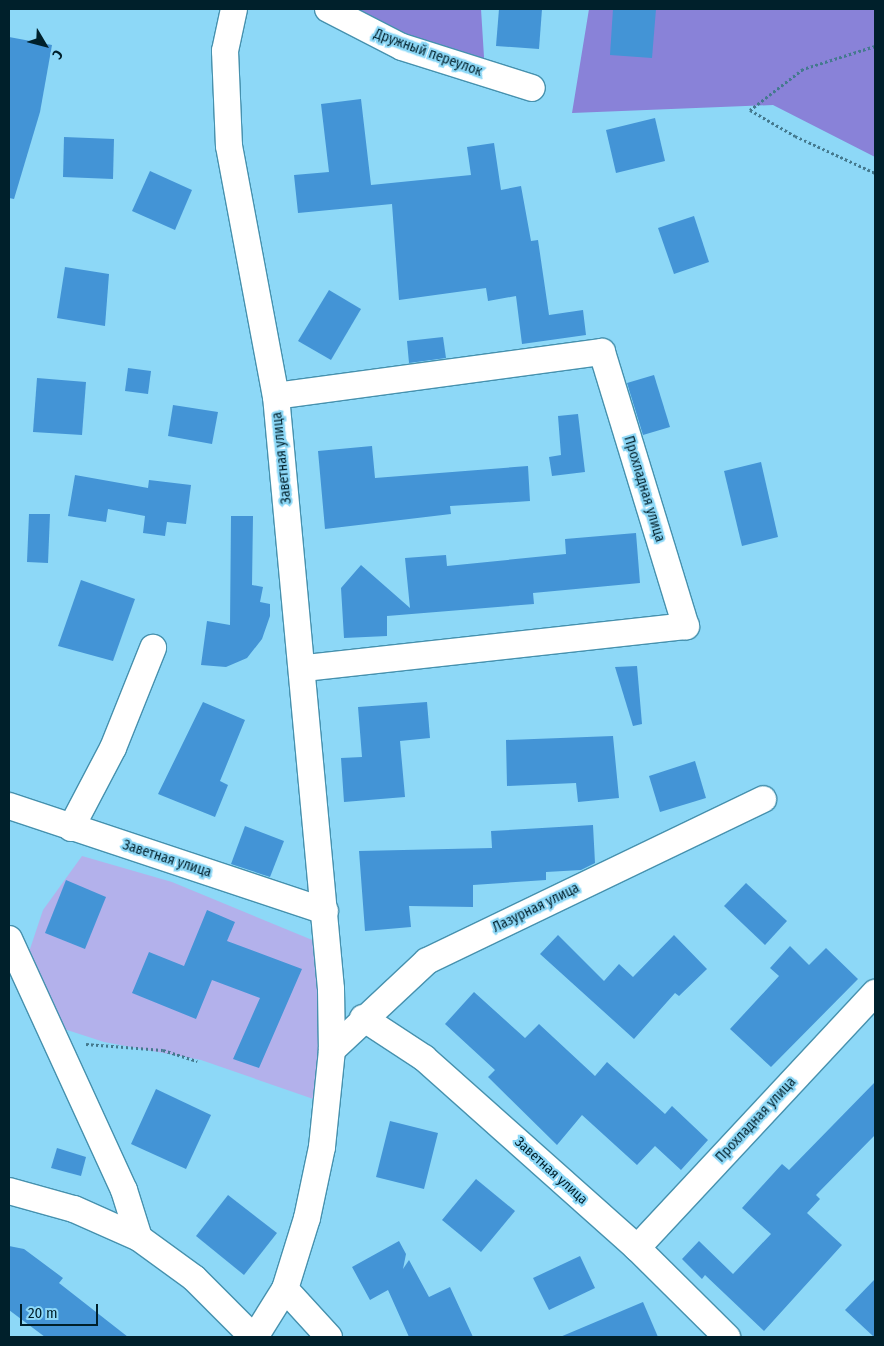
<!DOCTYPE html>
<html>
<head>
<meta charset="utf-8">
<style>
  body { margin:0 }
  #map { position:relative; width:884px; height:1346px; overflow:hidden; background:#8dd8f7; font-family:"Fira Sans Condensed",sans-serif }
  div>[style] { position:absolute }
  .green>* { inset:0; background:#b3b1eb }
  .forest>* { inset:0; background:#8982d8 }
  .building>* { inset:0; background:#4394d6 }
  .path>* { height:3px; margin-top:-1.5px; transform-origin:0; background:repeating-linear-gradient(90deg,#44798e 0 2.5px,transparent 0 5px) }
  .roads { filter:drop-shadow(1px 0 #4691ae) drop-shadow(-1px 0 #4691ae) drop-shadow(0 1px #4691ae) drop-shadow(0 -1px #4691ae) }
  .minor>* { height:26px; margin:-13px; padding:0 13px; transform-origin:13px; border-radius:13px; background:#fff }
  span { translate:-50% -50%; white-space:nowrap; text-align:center; line-height:1.15; -webkit-text-stroke:4.5px #8dd8f7; paint-order:stroke }
  .street-label { font-size:14px; color:#00202b }
  .frame { position:absolute; inset:0; border:10px solid #00202b; pointer-events:none }
  .north { position:absolute; left:20px; top:20px; width:50px; height:50px; -webkit-text-stroke:4px #8dd8f7; paint-order:stroke; rotate:127deg; font-size:14px; font-weight:700; line-height:20px; text-align:center; color:#00202b }
  .north::after { content:''; display:block; margin:auto; width:18px; height:22px; background:#00202b; clip-path:polygon(50% 0,100% 100%,50% 72%,0 100%) }
  .scale { position:absolute; left:20px; top:1304px; width:78px; height:22px; box-sizing:border-box; border:2px solid #00202b; border-top:0; padding-left:6px; font-size:15px; line-height:18px; white-space:nowrap; color:#00202b; -webkit-text-stroke:4px #8dd8f7; paint-order:stroke }
</style>
</head>
<body>
<div id="map">
  <div class="green">
    <i style="clip-path:polygon(82px 856px,172px 882px,322px 944px,322px 1102px,201px 1060px,104px 1042px,61px 1028px,28px 955px,43px 910px)"></i>
  </div>
  <div class="forest">
    <i style="clip-path:polygon(334px 9px,481px 9px,485px 73px)"></i>
    <i style="clip-path:polygon(589px 9px,875px 9px,875px 157px,773px 105px,572px 113px)"></i>
  </div>
  <div class="building">
    <i style="clip-path:polygon(499px 9px,542px 9px,539px 49px,496px 46px)"></i>
    <i style="clip-path:polygon(613px 9px,656px 9px,652px 58px,610px 55px)"></i>
    <i style="clip-path:polygon(9px 37px,52px 45px,40px 112px,14px 199px,9px 198px)"></i>
    <i style="clip-path:polygon(361px 99px,371px 185px,471px 175px,467px 147px,494px 143px,501px 190px,521px 186px,531px 241px,538px 240px,549px 315px,583px 310px,586px 335px,522px 344px,516px 296px,488px 301px,486px 288px,399px 300px,392px 204px,298px 213px,294px 175px,329px 172px,321px 104px)"></i>
    <i style="clip-path:polygon(655px 118px,665px 161px,616px 173px,606px 130px)"></i>
    <i style="clip-path:polygon(64px 137px,114px 139px,113px 179px,63px 177px)"></i>
    <i style="clip-path:polygon(150px 171px,192px 190px,175px 230px,132px 211px)"></i>
    <i style="clip-path:polygon(694px 216px,709px 262px,674px 274px,658px 228px)"></i>
    <i style="clip-path:polygon(65px 267px,109px 274px,105px 326px,57px 318px)"></i>
    <i style="clip-path:polygon(329px 290px,361px 309px,331px 360px,298px 341px)"></i>
    <i style="clip-path:polygon(443px 337px,446px 358px,409px 363px,407px 341px)"></i>
    <i style="clip-path:polygon(128px 368px,151px 371px,148px 394px,125px 391px)"></i>
    <i style="clip-path:polygon(654px 375px,670px 427px,643px 435px,627px 383px)"></i>
    <i style="clip-path:polygon(37px 378px,86px 382px,82px 435px,33px 432px)"></i>
    <i style="clip-path:polygon(173px 405px,218px 412px,212px 444px,168px 436px)"></i>
    <i style="clip-path:polygon(578px 414px,585px 472px,552px 476px,549px 457px,561px 455px,558px 416px)"></i>
    <i style="clip-path:polygon(372px 446px,375px 478px,528px 466px,530px 501px,450px 506px,451px 514px,325px 529px,318px 451px)"></i>
    <i style="clip-path:polygon(761px 462px,778px 537px,742px 546px,724px 471px)"></i>
    <i style="clip-path:polygon(75px 475px,148px 488px,149px 480px,191px 485px,186px 524px,167px 522px,165px 536px,143px 533px,145px 516px,108px 509px,106px 522px,68px 516px)"></i>
    <i style="clip-path:polygon(29px 514px,50px 514px,48px 563px,27px 562px)"></i>
    <i style="clip-path:polygon(231px 516px,253px 516px,252px 585px,263px 587px,260px 602px,270px 604px,270px 616px,262px 639px,247px 658px,226px 667px,201px 665px,207px 621px,230px 625px)"></i>
    <i style="clip-path:polygon(636px 533px,640px 583px,533px 593px,534px 604px,387px 616px,387px 636px,344px 638px,341px 588px,361px 565px,410px 608px,405px 558px,446px 555px,447px 566px,566px 554px,565px 539px)"></i>
    <i style="clip-path:polygon(81px 580px,135px 599px,113px 661px,58px 646px)"></i>
    <i style="clip-path:polygon(637px 666px,642px 724px,633px 726px,615px 667px)"></i>
    <i style="clip-path:polygon(203px 702px,245px 720px,220px 781px,228px 785px,215px 817px,158px 794px)"></i>
    <i style="clip-path:polygon(427px 702px,430px 738px,400px 741px,405px 797px,344px 802px,341px 758px,362px 757px,358px 707px)"></i>
    <i style="clip-path:polygon(613px 736px,619px 798px,578px 802px,576px 783px,507px 786px,506px 740px)"></i>
    <i style="clip-path:polygon(695px 761px,706px 798px,660px 812px,649px 776px)"></i>
    <i style="clip-path:polygon(593px 825px,595px 863px,581px 870px,546px 872px,546px 880px,473px 885px,473px 907px,409px 906px,411px 927px,365px 931px,359px 851px,492px 848px,491px 831px)"></i>
    <i style="clip-path:polygon(245px 826px,284px 841px,270px 877px,231px 864px)"></i>
    <i style="clip-path:polygon(66px 880px,106px 897px,85px 949px,45px 933px)"></i>
    <i style="clip-path:polygon(746px 883px,787px 921px,765px 945px,724px 906px)"></i>
    <i style="clip-path:polygon(207px 910px,235px 922px,227px 941px,302px 969px,259px 1068px,233px 1059px,260px 998px,212px 980px,196px 1019px,132px 993px,149px 952px,184px 966px)"></i>
    <i style="clip-path:polygon(558px 935px,604px 981px,619px 964px,633px 977px,674px 935px,707px 969px,679px 996px,675px 993px,634px 1039px,540px 954px)"></i>
    <i style="clip-path:polygon(790px 946px,809px 965px,826px 948px,858px 979px,771px 1067px,730px 1029px,779px 976px,770px 968px)"></i>
    <i style="clip-path:polygon(474px 992px,525px 1038px,539px 1024px,595px 1076px,607px 1062px,665px 1114px,672px 1106px,708px 1140px,681px 1170px,655px 1146px,637px 1165px,582px 1115px,557px 1145px,488px 1077px,495px 1070px,445px 1024px)"></i>
    <i style="clip-path:polygon(875px 1082px,875px 1135px,816px 1195px,820px 1199px,807px 1213px,842px 1245px,764px 1331px,705px 1275px,702px 1279px,682px 1259px,699px 1241px,733px 1274px,771px 1234px,742px 1208px,782px 1164px,789px 1170px)"></i>
    <i style="clip-path:polygon(156px 1089px,211px 1115px,186px 1169px,131px 1144px)"></i>
    <i style="clip-path:polygon(390px 1121px,438px 1133px,424px 1189px,376px 1177px)"></i>
    <i style="clip-path:polygon(57px 1148px,86px 1157px,81px 1176px,51px 1168px)"></i>
    <i style="clip-path:polygon(476px 1179px,515px 1211px,481px 1252px,442px 1220px)"></i>
    <i style="clip-path:polygon(228px 1195px,277px 1233px,244px 1275px,196px 1236px)"></i>
    <i style="clip-path:polygon(399px 1241px,406px 1254px,403px 1269px,409px 1260px,429px 1297px,450px 1287px,473px 1337px,409px 1337px,388px 1290px,370px 1300px,352px 1267px)"></i>
    <i style="clip-path:polygon(9px 1246px,24px 1249px,63px 1278px,59px 1283px,128px 1337px,45px 1337px,9px 1310px)"></i>
    <i style="clip-path:polygon(580px 1256px,595px 1288px,549px 1310px,533px 1278px)"></i>
    <i style="clip-path:polygon(875px 1279px,875px 1337px,874px 1337px,845px 1310px)"></i>
    <i style="clip-path:polygon(643px 1302px,658px 1337px,560px 1337px)"></i>
  </div>
  <div class="path">
    <i style="left:875px;top:46px;width:76px;rotate:162.3deg"></i>
    <i style="left:803px;top:69px;width:67px;rotate:142.3deg"></i>
    <i style="left:750px;top:110px;width:52px;rotate:30deg"></i>
    <i style="left:795px;top:136px;width:88px;rotate:24.8deg"></i>
    <i style="left:86px;top:1044px;width:77px;rotate:4.5deg"></i>
    <i style="left:163px;top:1050px;width:36px;rotate:18deg"></i>
  </div>
  <div class="roads">
    <div class="minor">
      <i style="left:234px;top:9px;width:43px;rotate:102.1deg"></i>
      <i style="left:225px;top:51px;width:95px;rotate:87.6deg"></i>
      <i style="left:229px;top:146px;width:254px;rotate:79.4deg"></i>
      <i style="left:276px;top:396px;width:596px;rotate:84.7deg"></i>
      <i style="left:331px;top:989px;width:61px;rotate:89.1deg"></i>
      <i style="left:332px;top:1050px;width:98px;rotate:95.9deg"></i>
      <i style="left:322px;top:1147px;width:73px;rotate:101.9deg"></i>
      <i style="left:307px;top:1218px;width:74px;rotate:107.2deg"></i>
      <i style="left:285px;top:1289px;width:57px;rotate:122deg"></i>
      <i style="left:328px;top:9px;width:83px;rotate:27.2deg"></i>
      <i style="left:402px;top:47px;width:136px;rotate:17.5deg"></i>
      <i style="left:276px;top:396px;width:329px;rotate:-7.7deg"></i>
      <i style="left:602px;top:352px;width:287px;rotate:73deg"></i>
      <i style="left:686px;top:626px;width:385px;rotate:173.7deg"></i>
      <i style="left:9px;top:806px;width:333px;rotate:18.4deg"></i>
      <i style="left:71px;top:828px;width:90px;rotate:-62.3deg"></i>
      <i style="left:113px;top:748px;width:108px;rotate:-68.2deg"></i>
      <i style="left:9px;top:939px;width:276px;rotate:65.4deg"></i>
      <i style="left:124px;top:1190px;width:50px;rotate:72.6deg"></i>
      <i style="left:363px;top:1018px;width:73px;rotate:33.3deg"></i>
      <i style="left:424px;top:1058px;width:285px;rotate:41.7deg"></i>
      <i style="left:637px;top:1248px;width:127px;rotate:44.7deg"></i>
      <i style="left:332px;top:1050px;width:130px;rotate:-43.1deg"></i>
      <i style="left:427px;top:961px;width:373px;rotate:-25.7deg"></i>
      <i style="left:9px;top:1191px;width:67px;rotate:15.5deg"></i>
      <i style="left:74px;top:1209px;width:71px;rotate:24deg"></i>
      <i style="left:139px;top:1238px;width:68px;rotate:36deg"></i>
      <i style="left:194px;top:1278px;width:83px;rotate:45deg"></i>
      <i style="left:637px;top:1248px;width:349px;rotate:-47deg"></i>
      <i style="left:285px;top:1289px;width:65px;rotate:47.5deg"></i>
    </div>
  </div>
  <div class="street-label">
    <span style="left:428px;top:53px;rotate:20deg">Дружный переулок</span>
    <span style="left:282px;top:458px;rotate:-96deg">Заветная улица</span>
    <span style="left:644px;top:489px;rotate:73deg">Прохладная улица</span>
    <span style="left:167px;top:859px;rotate:18deg">Заветная улица</span>
    <span style="left:536px;top:908px;rotate:-26deg">Лазурная улица</span>
    <span style="left:756px;top:1120px;rotate:-47deg">Прохладная улица</span>
    <span style="left:551px;top:1171px;rotate:42deg">Заветная улица</span>
  </div>
  <div class="frame"></div>
  <div class="north">С</div>
  <div class="scale">20 m</div>
</div>
</body>
</html>
